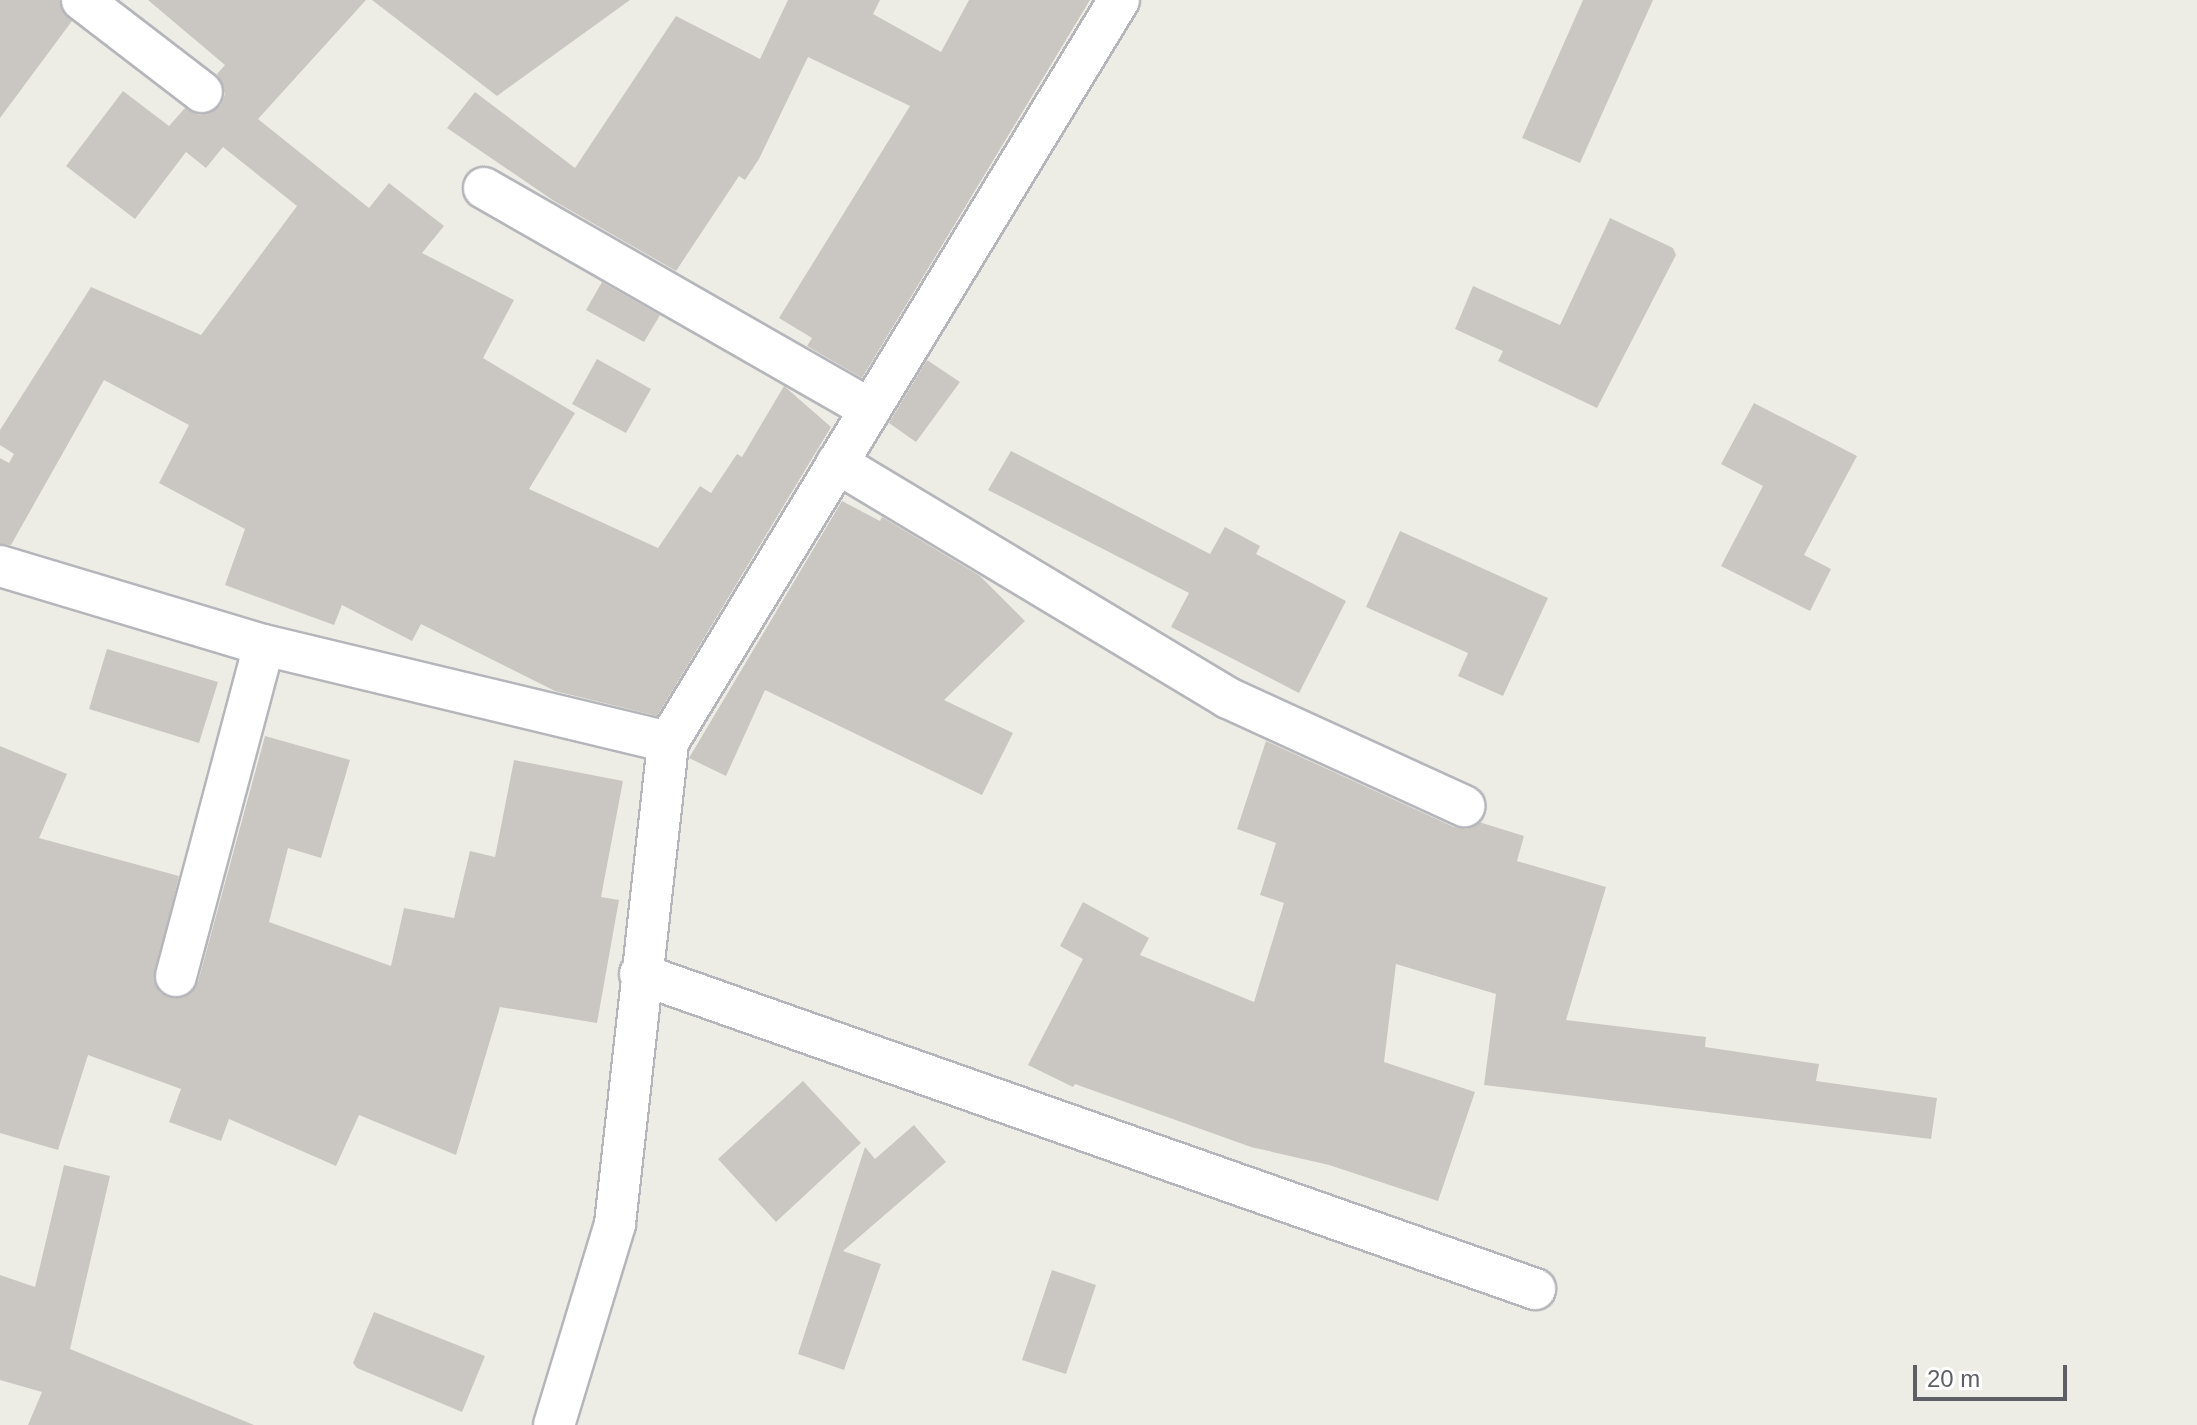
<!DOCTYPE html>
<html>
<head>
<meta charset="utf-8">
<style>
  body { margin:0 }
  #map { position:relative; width:2197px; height:1425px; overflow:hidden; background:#eeede5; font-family:Arial,sans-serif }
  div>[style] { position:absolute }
  .building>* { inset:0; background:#cac7c2 }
  .roads { filter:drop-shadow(2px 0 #b5b6bb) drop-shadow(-2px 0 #b5b6bb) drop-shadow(0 2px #b5b6bb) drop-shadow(0 -2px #b5b6bb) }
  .street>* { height:40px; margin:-20px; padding:0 20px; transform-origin:20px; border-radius:20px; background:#fff }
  span { translate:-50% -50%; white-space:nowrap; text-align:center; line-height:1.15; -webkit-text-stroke:8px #fff; paint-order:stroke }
  .scale { position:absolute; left:1913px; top:1365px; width:154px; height:36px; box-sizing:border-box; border:4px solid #5d5f64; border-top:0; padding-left:10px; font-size:24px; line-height:28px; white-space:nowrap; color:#5d5f64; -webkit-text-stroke:6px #fff; paint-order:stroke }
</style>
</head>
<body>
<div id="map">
  <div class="building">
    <i style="clip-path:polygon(0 0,59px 0,72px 21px,0 118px)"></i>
    <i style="clip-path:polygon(148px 0,366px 0,258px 119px,369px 208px,389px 183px,444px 226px,422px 253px,514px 300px,483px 358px,575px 413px,529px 489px,658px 548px,700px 486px,711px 493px,737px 454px,742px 457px,784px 386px,831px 427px,657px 716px,555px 691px,421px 624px,412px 641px,342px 605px,334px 625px,225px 585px,245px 529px,159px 483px,189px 425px,104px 380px,11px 545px,0 544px,0 458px,9px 463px,14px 454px,0 445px,0 430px,91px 287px,201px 335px,297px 206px,223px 147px,206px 168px,186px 152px,135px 219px,66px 166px,123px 91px,169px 126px,185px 108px,200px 115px,221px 105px,225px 94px,217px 74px,225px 65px)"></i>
    <i style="clip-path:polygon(372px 0,630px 0,497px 96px)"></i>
    <i style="clip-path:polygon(788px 0,880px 0,873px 14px,941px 52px,969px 0,1090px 0,862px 378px,807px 346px,812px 338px,779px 318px,910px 106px,808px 57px,759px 159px,745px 180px,739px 176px,676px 271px,554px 201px,447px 128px,475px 92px,575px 168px,676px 16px,760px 59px)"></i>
    <i style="clip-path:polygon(1583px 0,1653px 0,1580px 163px,1522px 138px)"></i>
    <i style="clip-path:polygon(1610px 218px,1673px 248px,1676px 255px,1597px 408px,1498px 361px,1503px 351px,1455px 329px,1473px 286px,1560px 325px)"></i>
    <i style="clip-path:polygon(602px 282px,660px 315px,644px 342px,586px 310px)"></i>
    <i style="clip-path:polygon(597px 359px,651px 389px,626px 433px,572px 404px)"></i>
    <i style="clip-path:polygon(927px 360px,960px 382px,916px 442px,889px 423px)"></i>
    <i style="clip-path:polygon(1754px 403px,1857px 456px,1804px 555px,1831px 569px,1810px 611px,1721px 566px,1763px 486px,1721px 464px)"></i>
    <i style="clip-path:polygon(1011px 451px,1210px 554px,1225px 527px,1260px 546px,1256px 554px,1346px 601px,1299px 693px,1171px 627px,1189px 593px,988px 490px)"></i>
    <i style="clip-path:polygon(842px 501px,880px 521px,882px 517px,980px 576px,1025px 621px,944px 700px,1013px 733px,982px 795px,765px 690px,726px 776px,689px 758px)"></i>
    <i style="clip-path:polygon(1400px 531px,1548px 598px,1503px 696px,1458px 676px,1468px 653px,1366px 607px)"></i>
    <i style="clip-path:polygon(107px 649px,218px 682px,199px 743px,89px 709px)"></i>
    <i style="clip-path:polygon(265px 736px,350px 760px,321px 858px,288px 848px,269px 922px,391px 966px,404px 908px,454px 918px,470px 851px,495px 857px,514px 760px,623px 781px,601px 897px,619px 900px,597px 1023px,500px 1007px,456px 1155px,359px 1115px,336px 1166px,229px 1119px,221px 1141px,169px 1122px,181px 1089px,88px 1055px,58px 1150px,0 1133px,0 746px,67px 774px,39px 838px,179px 876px,154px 981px,160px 993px,181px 998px,198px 982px)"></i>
    <i style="clip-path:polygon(1266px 741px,1454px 827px,1467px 829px,1479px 822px,1524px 836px,1517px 861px,1606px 887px,1566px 1020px,1706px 1037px,1705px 1047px,1819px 1064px,1816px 1081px,1937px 1098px,1931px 1139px,1484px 1085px,1496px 994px,1396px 964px,1384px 1062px,1475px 1092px,1438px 1201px,1329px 1165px,1251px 1147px,1075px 1084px,1073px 1087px,1028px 1065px,1083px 959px,1060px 946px,1083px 902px,1149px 938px,1140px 955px,1254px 1002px,1284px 903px,1260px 895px,1276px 843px,1237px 829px)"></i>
    <i style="clip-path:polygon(803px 1081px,861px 1143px,776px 1222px,718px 1159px)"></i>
    <i style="clip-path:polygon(914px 1125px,946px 1162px,843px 1251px,881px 1264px,844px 1370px,798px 1354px,865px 1147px,875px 1159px)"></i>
    <i style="clip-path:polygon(64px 1165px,110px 1176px,70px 1349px,254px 1425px,28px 1425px,42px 1392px,0 1380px,0 1275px,35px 1287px)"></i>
    <i style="clip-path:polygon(1052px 1270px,1096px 1285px,1066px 1374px,1022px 1360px)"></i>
    <i style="clip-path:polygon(374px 1312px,485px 1356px,462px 1412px,357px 1368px,353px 1363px)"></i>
  </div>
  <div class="roads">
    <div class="street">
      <i style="left:82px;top:0;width:151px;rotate:37.5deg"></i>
      <i style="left:484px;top:188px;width:445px;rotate:29.8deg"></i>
      <i style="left:837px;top:463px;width:456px;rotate:31deg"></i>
      <i style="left:1228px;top:698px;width:260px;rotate:24.6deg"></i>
      <i style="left:0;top:566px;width:276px;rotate:16.7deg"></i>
      <i style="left:264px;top:645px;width:415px;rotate:13.5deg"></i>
      <i style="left:640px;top:974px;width:949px;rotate:19.39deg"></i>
      <i style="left:176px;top:976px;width:342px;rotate:-75.1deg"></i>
      <i style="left:554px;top:1425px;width:210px;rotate:-73.1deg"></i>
      <i style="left:615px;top:1224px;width:485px;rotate:-83.7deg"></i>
      <i style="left:668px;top:742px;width:868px;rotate:-58.71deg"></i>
    </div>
  </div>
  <div class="scale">20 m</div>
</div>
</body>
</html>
